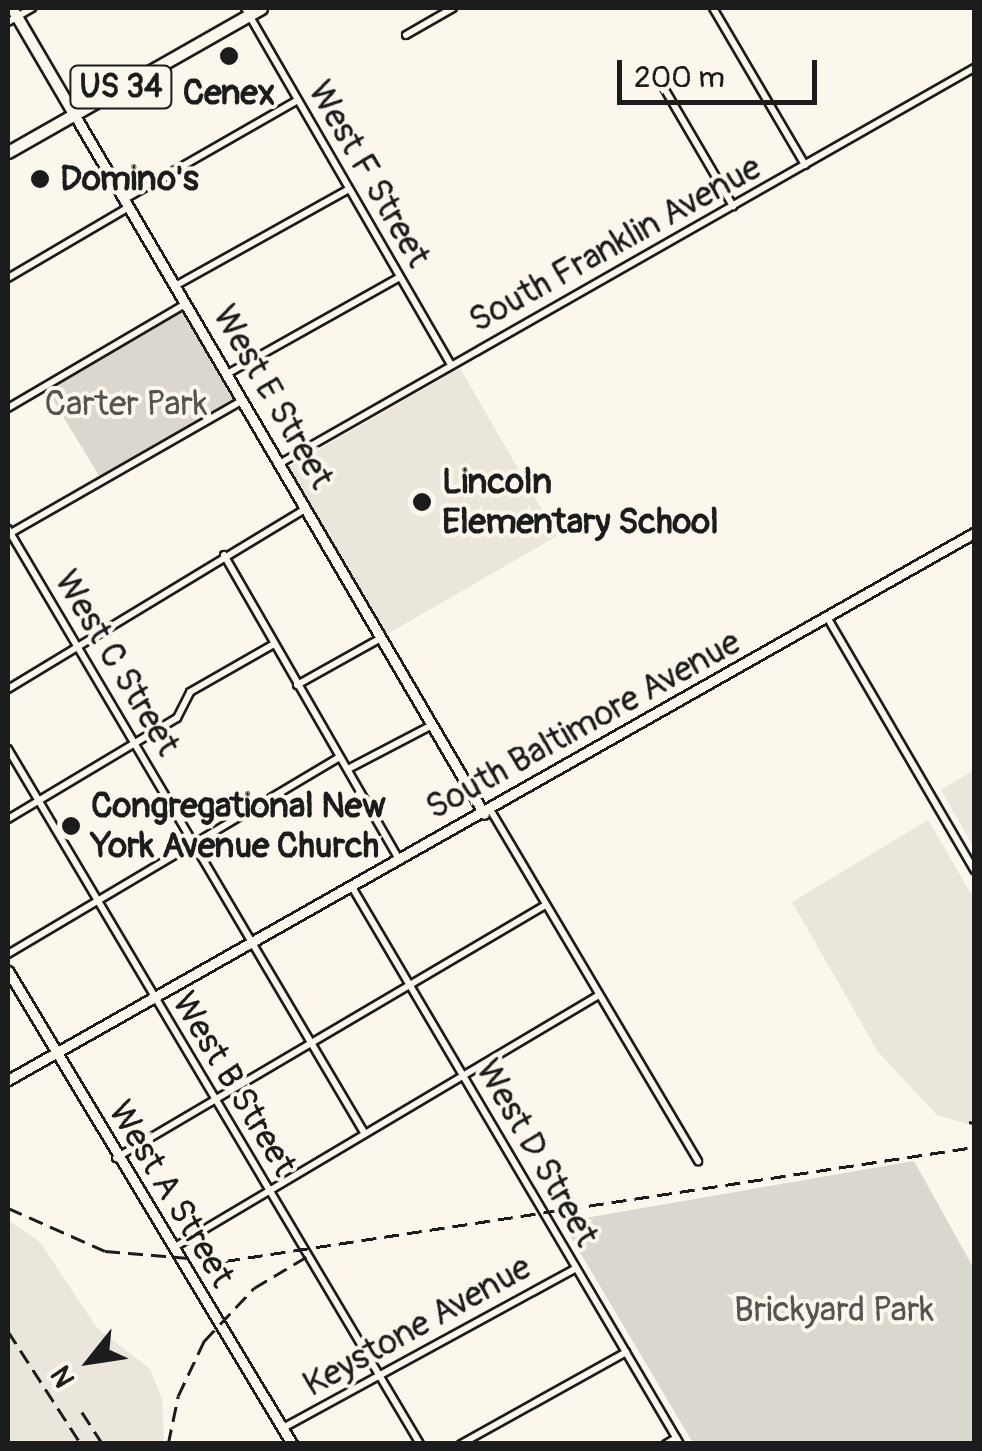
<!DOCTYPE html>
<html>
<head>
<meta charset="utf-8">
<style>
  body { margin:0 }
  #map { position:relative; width:982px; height:1451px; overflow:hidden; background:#fbf7ec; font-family:Pangolin,sans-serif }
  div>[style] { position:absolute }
  .built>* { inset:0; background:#eae6dc }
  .green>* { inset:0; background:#dad7ce }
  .roads { filter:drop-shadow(2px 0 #1c1c1c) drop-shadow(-2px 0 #1c1c1c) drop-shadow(0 2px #1c1c1c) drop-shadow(0 -2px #1c1c1c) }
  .minor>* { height:6px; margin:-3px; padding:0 3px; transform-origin:3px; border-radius:3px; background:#fbf7ec }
  .tertiary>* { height:9px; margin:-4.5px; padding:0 4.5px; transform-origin:4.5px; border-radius:4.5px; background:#fbf7ec }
  .secondary>* { height:10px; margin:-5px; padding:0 5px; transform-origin:5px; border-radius:5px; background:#fbf7ec }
  .trunk>* { height:11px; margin:-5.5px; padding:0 5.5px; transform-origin:5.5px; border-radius:5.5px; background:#fbf7ec }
  .rail>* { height:2.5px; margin-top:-1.25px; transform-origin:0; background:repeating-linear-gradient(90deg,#1c1c1c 0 15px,transparent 0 23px) }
  .dots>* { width:28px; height:28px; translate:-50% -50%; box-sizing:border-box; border:5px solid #fbf7ec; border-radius:50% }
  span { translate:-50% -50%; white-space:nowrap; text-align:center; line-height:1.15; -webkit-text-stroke:8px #fbf7ec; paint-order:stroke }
  .shield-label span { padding:2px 8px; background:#fbf7ec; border:2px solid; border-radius:8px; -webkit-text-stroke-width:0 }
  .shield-label { font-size:32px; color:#1c1c1c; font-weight:700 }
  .poi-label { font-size:35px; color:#1c1c1c; font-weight:700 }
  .left { translate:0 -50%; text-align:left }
  .street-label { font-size:35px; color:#1c1c1c }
  .park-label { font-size:35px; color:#555451 }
  .frame { position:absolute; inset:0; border:10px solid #1c1c1c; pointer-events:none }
  .north { position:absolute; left:40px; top:1311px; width:100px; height:100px; -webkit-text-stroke:8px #fbf7ec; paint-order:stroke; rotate:240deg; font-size:28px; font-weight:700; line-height:40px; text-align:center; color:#1c1c1c }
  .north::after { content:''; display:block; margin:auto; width:35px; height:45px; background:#1c1c1c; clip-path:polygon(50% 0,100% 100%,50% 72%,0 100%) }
  .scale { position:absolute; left:617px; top:60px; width:200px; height:45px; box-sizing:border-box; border:5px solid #1c1c1c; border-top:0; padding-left:12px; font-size:30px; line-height:35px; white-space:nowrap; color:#1c1c1c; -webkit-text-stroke:8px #fbf7ec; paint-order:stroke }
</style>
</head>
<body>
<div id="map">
  <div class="built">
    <i style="clip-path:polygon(460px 368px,557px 536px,384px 636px,287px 468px)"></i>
    <i style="clip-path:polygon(974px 770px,974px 848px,941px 790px)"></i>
    <i style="clip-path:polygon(928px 820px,974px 899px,974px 1126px,937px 1115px,878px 1052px,792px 902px)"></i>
    <i style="clip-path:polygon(8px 1220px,40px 1242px,97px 1328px,150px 1369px,162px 1398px,164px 1443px,8px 1443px)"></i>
  </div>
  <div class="green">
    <i style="clip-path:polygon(182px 312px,233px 400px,101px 479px,47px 390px)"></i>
    <i style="clip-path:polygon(914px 1161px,974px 1269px,974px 1443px,693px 1443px,562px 1222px)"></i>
  </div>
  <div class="roads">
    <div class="minor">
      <i style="left:245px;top:8px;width:412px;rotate:60deg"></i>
      <i style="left:713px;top:8px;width:182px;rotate:59.6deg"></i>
      <i style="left:8px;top:22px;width:28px;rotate:-30deg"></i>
      <i style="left:406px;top:35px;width:54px;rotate:-29.9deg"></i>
      <i style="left:664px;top:88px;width:137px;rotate:59.7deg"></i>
      <i style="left:125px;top:199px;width:199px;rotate:-29.8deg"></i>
      <i style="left:8px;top:278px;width:140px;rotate:-30.4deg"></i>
      <i style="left:175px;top:286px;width:199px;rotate:-29.1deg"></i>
      <i style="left:227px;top:374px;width:198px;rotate:-29.3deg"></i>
      <i style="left:8px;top:408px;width:205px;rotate:-30.4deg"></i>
      <i style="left:279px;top:464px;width:800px;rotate:-29.67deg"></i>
      <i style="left:8px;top:529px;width:702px;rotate:59.46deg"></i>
      <i style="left:9px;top:534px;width:267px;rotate:-29.8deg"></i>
      <i style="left:224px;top:555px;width:351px;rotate:60.1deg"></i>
      <i style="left:827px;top:617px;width:293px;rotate:59.8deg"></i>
      <i style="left:297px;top:685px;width:96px;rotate:-29.2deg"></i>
      <i style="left:8px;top:689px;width:347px;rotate:-31.2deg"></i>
      <i style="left:8px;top:749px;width:808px;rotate:59.34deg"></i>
      <i style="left:348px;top:769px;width:95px;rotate:-27.6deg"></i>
      <i style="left:491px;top:811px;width:407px;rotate:59.4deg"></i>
      <i style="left:8px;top:819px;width:197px;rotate:-30.9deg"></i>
      <i style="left:177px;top:718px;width:29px;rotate:-63deg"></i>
      <i style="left:190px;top:692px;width:97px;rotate:-29.7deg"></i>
      <i style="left:352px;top:887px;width:646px;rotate:59.51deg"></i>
      <i style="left:8px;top:954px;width:386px;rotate:-30.7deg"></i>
      <i style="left:116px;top:1158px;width:498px;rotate:-30.5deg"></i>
      <i style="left:173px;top:1248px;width:494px;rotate:-30.7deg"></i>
      <i style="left:283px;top:1428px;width:334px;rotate:-28.6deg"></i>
      <i style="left:461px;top:1444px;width:189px;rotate:-29.1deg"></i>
      <i style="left:666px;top:1444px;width:12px;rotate:-31deg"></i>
    </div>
    <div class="tertiary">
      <i style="left:74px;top:114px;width:811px;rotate:59.64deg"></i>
      <i style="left:8px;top:971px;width:552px;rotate:59.02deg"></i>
      <i style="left:8px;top:1080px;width:1110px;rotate:-29.52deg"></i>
    </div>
    <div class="secondary">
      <i style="left:12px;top:8px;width:123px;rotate:59.7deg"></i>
    </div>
    <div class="trunk">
      <i style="left:8px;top:152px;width:291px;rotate:-29.6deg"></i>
    </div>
  </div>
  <div class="rail">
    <i style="left:969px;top:1122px;width:5px;rotate:11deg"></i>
    <i style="left:8px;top:1208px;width:106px;rotate:23.9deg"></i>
    <i style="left:105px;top:1251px;width:120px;rotate:4.8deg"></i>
    <i style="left:225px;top:1261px;width:758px;rotate:-8.65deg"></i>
    <i style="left:8px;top:1331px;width:135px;rotate:57.1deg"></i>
    <i style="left:82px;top:1412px;width:38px;rotate:57deg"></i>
    <i style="left:168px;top:1444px;width:49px;rotate:-78.2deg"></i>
    <i style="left:178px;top:1396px;width:61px;rotate:-64.7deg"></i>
    <i style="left:204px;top:1341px;width:73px;rotate:-46.7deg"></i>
    <i style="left:254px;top:1288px;width:61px;rotate:-30.8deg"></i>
  </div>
  <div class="dots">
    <i style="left:229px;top:56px;background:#1c1c1c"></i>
    <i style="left:40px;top:179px;background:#1c1c1c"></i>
    <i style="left:422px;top:502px;background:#1c1c1c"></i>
    <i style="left:71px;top:826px;background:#1c1c1c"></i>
  </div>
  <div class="shield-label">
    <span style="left:121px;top:87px">US 34</span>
  </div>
  <div class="poi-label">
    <span style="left:229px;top:93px">Cenex</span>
    <span class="left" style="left:60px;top:179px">Domino's</span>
    <span class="left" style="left:442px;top:502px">Lincoln<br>Elementary School</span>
    <span class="left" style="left:91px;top:826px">Congregational New<br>York Avenue Church</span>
  </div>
  <div class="street-label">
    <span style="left:369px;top:174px;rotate:60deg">West F Street</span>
    <span style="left:615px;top:244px;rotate:-29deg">South Franklin Avenue</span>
    <span style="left:273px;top:397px;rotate:60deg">West E Street</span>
    <span style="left:117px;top:663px;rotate:59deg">West C Street</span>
    <span style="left:583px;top:725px;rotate:-29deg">South Baltimore Avenue</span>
    <span style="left:234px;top:1084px;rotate:59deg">West B Street</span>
    <span style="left:537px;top:1153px;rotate:60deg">West D Street</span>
    <span style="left:171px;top:1194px;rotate:59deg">West A Street</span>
    <span style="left:417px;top:1326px;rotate:-29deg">Keystone Avenue</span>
  </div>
  <div class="park-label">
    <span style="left:126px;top:404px">Carter Park</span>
    <span style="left:834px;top:1310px">Brickyard Park</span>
  </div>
  <div class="frame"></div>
  <div class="north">N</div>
  <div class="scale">200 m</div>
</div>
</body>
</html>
